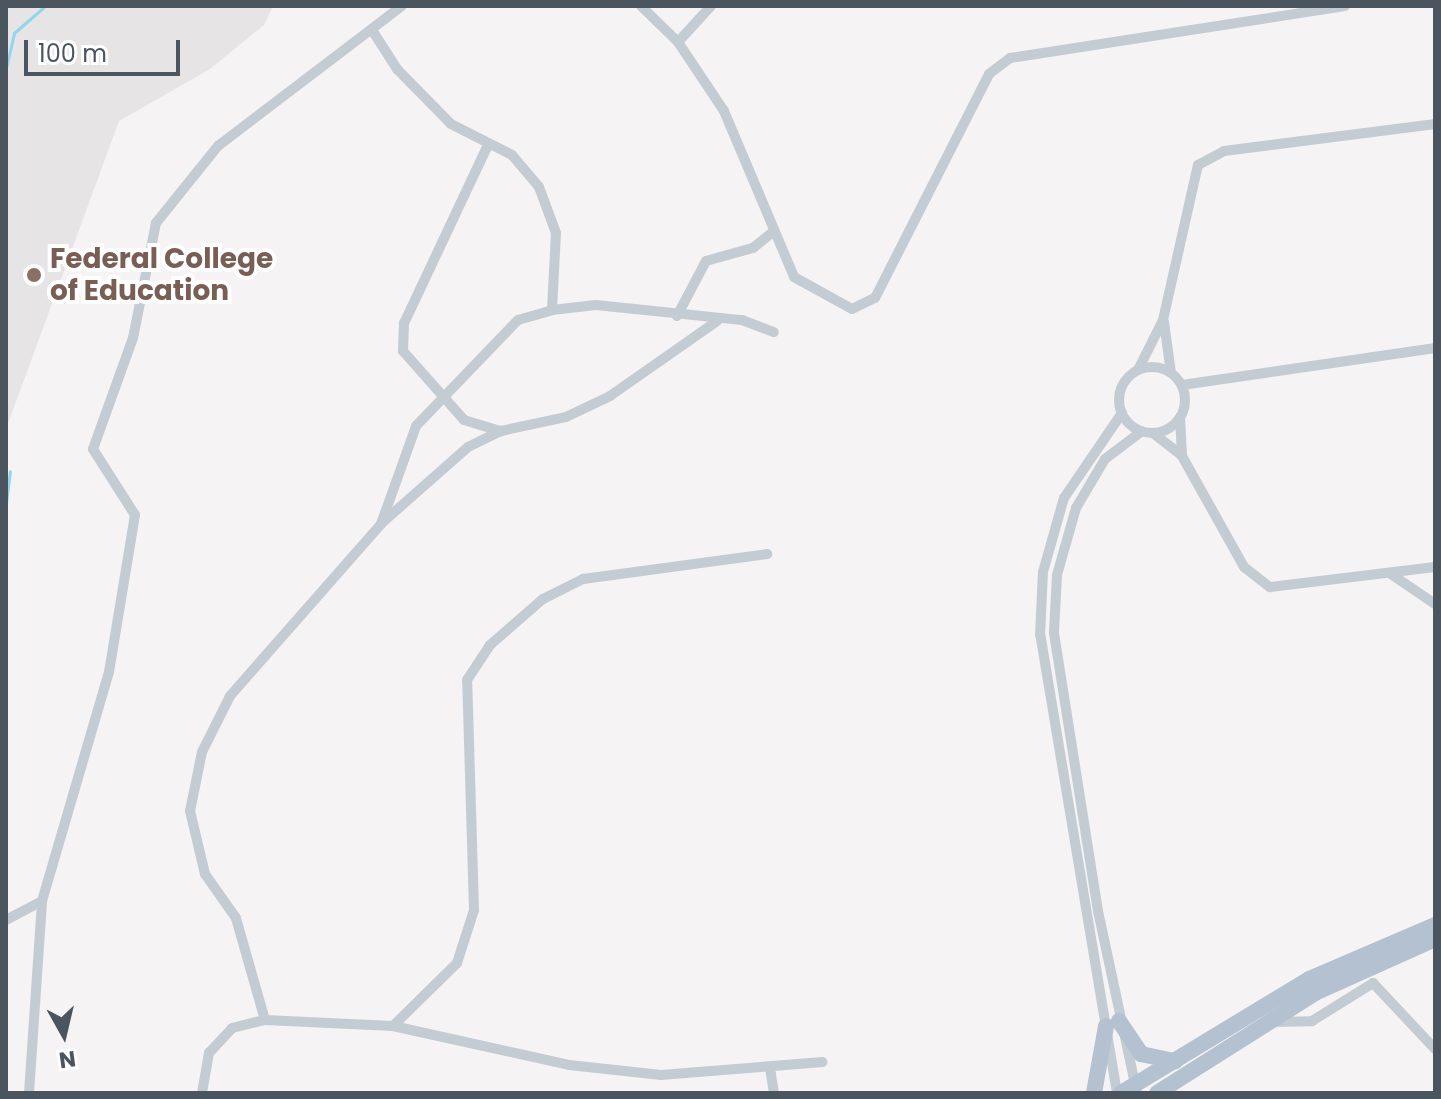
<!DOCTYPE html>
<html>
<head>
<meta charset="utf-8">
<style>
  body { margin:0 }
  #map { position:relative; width:1441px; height:1099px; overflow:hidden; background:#f5f3f3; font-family:Poppins,sans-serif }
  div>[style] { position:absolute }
  .education>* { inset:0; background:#e6e4e5 }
  .stream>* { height:3px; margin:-1.5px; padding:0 1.5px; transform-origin:1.5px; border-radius:1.5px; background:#91d6ed }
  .street>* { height:10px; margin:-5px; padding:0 5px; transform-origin:5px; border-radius:5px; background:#c4ccd3 }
  .street>.ring { margin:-5px; padding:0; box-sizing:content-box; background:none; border:10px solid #c4ccd3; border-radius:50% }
  .primary>* { height:16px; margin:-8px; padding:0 8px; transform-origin:8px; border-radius:8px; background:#b3c1d0 }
  .dots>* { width:22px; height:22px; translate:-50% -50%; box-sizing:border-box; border:4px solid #fff; border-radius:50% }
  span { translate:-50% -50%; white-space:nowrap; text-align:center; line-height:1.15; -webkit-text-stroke:8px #fff; paint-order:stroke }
  .education-label { font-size:28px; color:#785e54; font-weight:700 }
  .left { translate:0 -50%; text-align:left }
  .frame { position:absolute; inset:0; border:8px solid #4a5560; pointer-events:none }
  .north { position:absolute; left:24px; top:995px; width:80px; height:80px; -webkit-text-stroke:6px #fff; paint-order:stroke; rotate:172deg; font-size:22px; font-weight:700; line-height:32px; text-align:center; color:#4a5560 }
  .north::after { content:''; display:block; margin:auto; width:28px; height:36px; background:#4a5560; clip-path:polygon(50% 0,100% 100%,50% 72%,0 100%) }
  .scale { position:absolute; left:24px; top:40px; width:156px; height:36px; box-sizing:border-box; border:4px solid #4a5560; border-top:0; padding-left:10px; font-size:24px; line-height:28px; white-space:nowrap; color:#4a5560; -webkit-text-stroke:6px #fff; paint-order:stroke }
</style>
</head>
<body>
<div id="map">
  <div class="education">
    <i style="clip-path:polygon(6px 6px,273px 6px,264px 25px,210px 69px,119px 121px,6px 429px)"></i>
  </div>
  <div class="stream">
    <i style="left:6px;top:68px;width:36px;rotate:-77deg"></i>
    <i style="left:14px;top:33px;width:41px;rotate:-41.1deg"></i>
    <i style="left:6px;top:503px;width:32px;rotate:-83deg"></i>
  </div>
  <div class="street">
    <i style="left:641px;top:6px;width:52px;rotate:44.2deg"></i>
    <i style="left:678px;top:42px;width:83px;rotate:56.3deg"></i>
    <i style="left:724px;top:111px;width:180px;rotate:67.1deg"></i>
    <i style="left:794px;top:277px;width:66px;rotate:28.9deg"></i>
    <i style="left:852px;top:309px;width:25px;rotate:-26deg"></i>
    <i style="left:875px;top:298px;width:251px;rotate:-63deg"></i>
    <i style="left:989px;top:74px;width:26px;rotate:-37deg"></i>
    <i style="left:1010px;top:58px;width:339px;rotate:-8.8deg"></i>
    <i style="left:374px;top:33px;width:43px;rotate:57.4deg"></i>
    <i style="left:397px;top:69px;width:77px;rotate:45.5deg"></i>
    <i style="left:451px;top:124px;width:68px;rotate:26.9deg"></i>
    <i style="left:512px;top:155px;width:42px;rotate:49.8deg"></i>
    <i style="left:539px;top:187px;width:49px;rotate:69.7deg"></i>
    <i style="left:556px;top:233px;width:77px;rotate:93deg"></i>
    <i style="left:678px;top:42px;width:49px;rotate:-47.5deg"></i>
    <i style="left:487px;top:147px;width:195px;rotate:115.2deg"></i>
    <i style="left:404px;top:323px;width:28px;rotate:92deg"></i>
    <i style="left:403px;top:351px;width:92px;rotate:48.5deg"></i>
    <i style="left:464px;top:420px;width:39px;rotate:17deg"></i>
    <i style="left:501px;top:431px;width:66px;rotate:-12.2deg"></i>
    <i style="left:566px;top:417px;width:49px;rotate:-25.5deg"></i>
    <i style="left:610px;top:396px;width:131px;rotate:-35deg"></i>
    <i style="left:677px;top:316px;width:62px;rotate:-62.2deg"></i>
    <i style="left:706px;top:261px;width:49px;rotate:-15.5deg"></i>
    <i style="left:753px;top:248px;width:26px;rotate:-39deg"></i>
    <i style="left:1164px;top:322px;width:51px;rotate:82.2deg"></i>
    <i class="ring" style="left:1119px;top:367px;width:56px;height:56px"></i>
    <i style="left:1138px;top:370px;width:56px;rotate:-63.4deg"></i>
    <i style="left:1163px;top:320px;width:159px;rotate:-77.3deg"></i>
    <i style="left:1198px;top:165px;width:30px;rotate:-28deg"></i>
    <i style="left:1224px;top:151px;width:213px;rotate:-7.3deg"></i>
    <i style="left:1182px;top:385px;width:256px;rotate:-8.3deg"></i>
    <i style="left:1180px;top:417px;width:39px;rotate:87deg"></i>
    <i style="left:1153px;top:433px;width:37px;rotate:38deg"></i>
    <i style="left:1182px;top:456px;width:127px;rotate:60.8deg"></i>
    <i style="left:1244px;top:567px;width:33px;rotate:38deg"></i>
    <i style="left:1270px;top:587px;width:166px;rotate:-6.9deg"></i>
    <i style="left:383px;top:522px;width:113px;rotate:-41.4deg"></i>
    <i style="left:468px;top:447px;width:37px;rotate:-26deg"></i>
    <i style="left:1391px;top:574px;width:53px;rotate:34.3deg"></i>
    <i style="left:6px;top:920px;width:41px;rotate:-27.8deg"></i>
    <i style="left:265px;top:1020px;width:106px;rotate:-105.9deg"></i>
    <i style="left:236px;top:918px;width:54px;rotate:-125.2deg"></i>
    <i style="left:205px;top:874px;width:65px;rotate:-103.4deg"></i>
    <i style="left:190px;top:811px;width:60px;rotate:-78.5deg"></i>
    <i style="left:202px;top:752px;width:63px;rotate:-63.4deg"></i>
    <i style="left:230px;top:696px;width:229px;rotate:-48.7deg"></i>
    <i style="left:381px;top:524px;width:104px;rotate:-70.3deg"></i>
    <i style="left:416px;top:426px;width:147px;rotate:-46.1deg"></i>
    <i style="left:518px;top:320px;width:35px;rotate:-16deg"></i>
    <i style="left:552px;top:310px;width:44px;rotate:-6.5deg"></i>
    <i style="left:596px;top:305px;width:147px;rotate:5.9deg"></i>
    <i style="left:742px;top:320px;width:34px;rotate:21deg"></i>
    <i style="left:1273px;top:1022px;width:39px;rotate:-1deg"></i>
    <i style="left:1312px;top:1021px;width:72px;rotate:-31.9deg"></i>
    <i style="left:1373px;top:983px;width:91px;rotate:46.8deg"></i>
    <i style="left:393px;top:1026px;width:90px;rotate:-44.5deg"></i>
    <i style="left:457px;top:963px;width:56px;rotate:-72.2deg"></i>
    <i style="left:474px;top:910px;width:230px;rotate:-91.7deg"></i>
    <i style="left:467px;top:680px;width:42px;rotate:-56.7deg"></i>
    <i style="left:490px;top:645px;width:70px;rotate:-41deg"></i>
    <i style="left:543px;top:599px;width:45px;rotate:-26.6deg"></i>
    <i style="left:583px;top:579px;width:186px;rotate:-7.7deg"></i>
    <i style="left:770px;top:1068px;width:25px;rotate:81deg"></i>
    <i style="left:29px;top:1093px;width:192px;rotate:-86.1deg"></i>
    <i style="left:42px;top:901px;width:239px;rotate:-73.7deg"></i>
    <i style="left:109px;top:672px;width:159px;rotate:-80.6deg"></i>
    <i style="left:135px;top:515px;width:78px;rotate:-122.5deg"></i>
    <i style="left:93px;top:449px;width:118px;rotate:-70.2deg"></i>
    <i style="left:133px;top:338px;width:117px;rotate:-78.7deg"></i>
    <i style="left:156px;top:223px;width:99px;rotate:-51.2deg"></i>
    <i style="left:218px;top:146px;width:231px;rotate:-37.3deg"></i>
    <i style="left:202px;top:1093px;width:41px;rotate:-80.1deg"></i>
    <i style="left:209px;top:1053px;width:34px;rotate:-47deg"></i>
    <i style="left:232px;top:1028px;width:34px;rotate:-14deg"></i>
    <i style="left:265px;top:1020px;width:128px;rotate:2.7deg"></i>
    <i style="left:393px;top:1026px;width:180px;rotate:12.5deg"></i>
    <i style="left:569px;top:1065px;width:93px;rotate:6.2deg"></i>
    <i style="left:661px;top:1075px;width:162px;rotate:-4.6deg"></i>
    <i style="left:1117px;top:1093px;width:464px;rotate:-99.5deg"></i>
    <i style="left:1040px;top:635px;width:63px;rotate:-87.3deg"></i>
    <i style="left:1043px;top:572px;width:77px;rotate:-74.2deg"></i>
    <i style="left:1064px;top:498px;width:103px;rotate:-55.7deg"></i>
    <i style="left:1137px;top:1093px;width:186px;rotate:-102.1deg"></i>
    <i style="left:1098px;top:911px;width:282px;rotate:-99deg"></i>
    <i style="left:1054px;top:632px;width:57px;rotate:-87deg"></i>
    <i style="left:1057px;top:575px;width:70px;rotate:-74.2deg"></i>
    <i style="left:1076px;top:508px;width:57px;rotate:-59.4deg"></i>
    <i style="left:1105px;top:459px;width:46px;rotate:-37.1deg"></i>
  </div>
  <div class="primary">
    <i style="left:1119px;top:1021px;width:40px;rotate:56deg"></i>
    <i style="left:1141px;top:1054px;width:35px;rotate:12deg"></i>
    <i style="left:1094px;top:1093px;width:68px;rotate:-79.8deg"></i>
    <i style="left:1121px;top:1093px;width:220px;rotate:-31.2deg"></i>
    <i style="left:1309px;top:979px;width:137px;rotate:-23.2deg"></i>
    <i style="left:1157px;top:1093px;width:189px;rotate:-32.3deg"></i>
    <i style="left:1317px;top:992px;width:129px;rotate:-24.2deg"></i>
  </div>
  <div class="dots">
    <i style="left:34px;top:275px;background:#8d6e63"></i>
  </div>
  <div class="education-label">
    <span class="left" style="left:50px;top:275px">Federal College<br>of Education</span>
  </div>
  <div class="frame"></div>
  <div class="north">N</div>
  <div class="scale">100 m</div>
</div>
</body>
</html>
